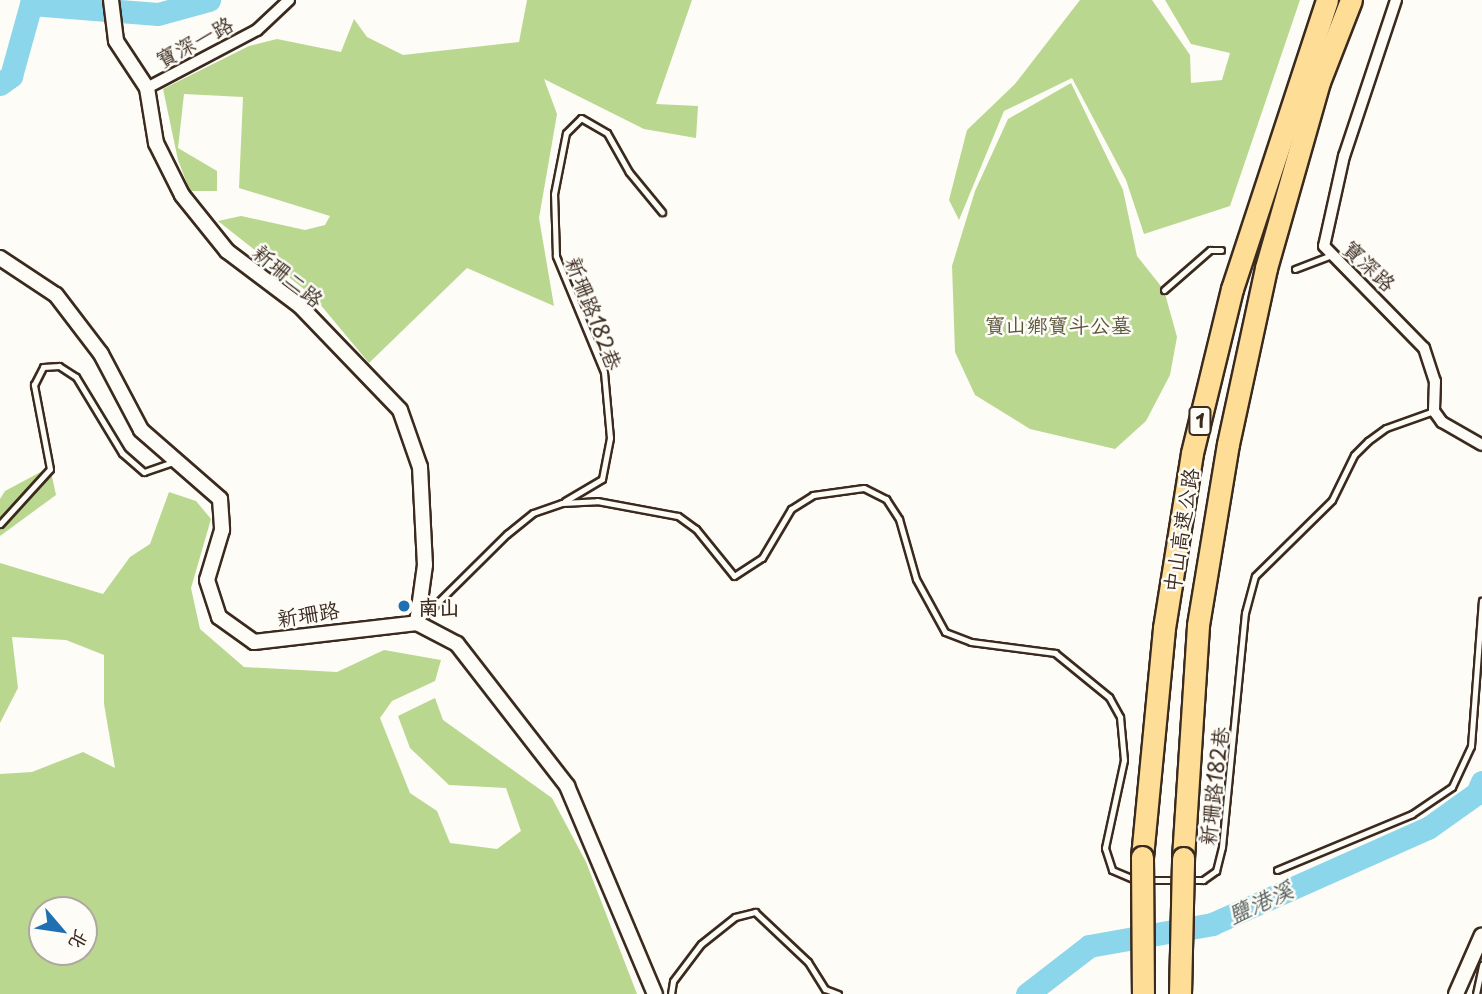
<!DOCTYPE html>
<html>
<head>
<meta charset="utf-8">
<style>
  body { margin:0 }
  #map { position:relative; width:1482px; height:994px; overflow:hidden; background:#fdfcf7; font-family:"Playpen Sans","LXGW WenKai TC",sans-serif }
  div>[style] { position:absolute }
  .green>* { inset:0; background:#bad78f }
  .river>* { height:23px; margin:-11.5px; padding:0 11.5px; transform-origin:11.5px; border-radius:11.5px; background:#8bd6eb }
  .roads { filter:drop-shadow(2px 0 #3b2a1e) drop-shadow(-2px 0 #3b2a1e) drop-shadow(0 2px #3b2a1e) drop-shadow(0 -2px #3b2a1e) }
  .service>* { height:5px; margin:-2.5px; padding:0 2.5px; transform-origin:2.5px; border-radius:2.5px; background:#fdfcf7 }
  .minor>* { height:10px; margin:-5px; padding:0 5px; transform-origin:5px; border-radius:5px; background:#fdfcf7 }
  .tertiary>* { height:14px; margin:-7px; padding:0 7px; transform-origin:7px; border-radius:7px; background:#fdfcf7 }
  .motorway>* { height:21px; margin:-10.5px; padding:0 10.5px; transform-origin:10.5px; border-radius:10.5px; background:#fede96 }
  .bridges { filter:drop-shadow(2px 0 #3b2a1e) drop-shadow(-2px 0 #3b2a1e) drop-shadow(0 2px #3b2a1e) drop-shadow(0 -2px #3b2a1e) }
  .motorway-bridge>* { height:21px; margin:-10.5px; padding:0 10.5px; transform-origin:10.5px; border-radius:10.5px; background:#fede96 }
  .dots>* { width:19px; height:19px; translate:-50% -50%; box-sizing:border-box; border:4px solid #fdfcf7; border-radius:50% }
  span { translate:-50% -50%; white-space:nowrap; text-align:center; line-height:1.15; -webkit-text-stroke:5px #fdfcf7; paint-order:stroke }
  .shield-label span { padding:2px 5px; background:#fdfcf7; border:2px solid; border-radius:5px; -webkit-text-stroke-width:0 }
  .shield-label { font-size:19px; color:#3b2a1e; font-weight:700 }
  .street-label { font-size:21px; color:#3b2a1e }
  .park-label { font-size:21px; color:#5b553a }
  .poi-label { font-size:21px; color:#3b2a1e; font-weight:700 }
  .left { translate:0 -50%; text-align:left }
  .water-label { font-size:23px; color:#535e5c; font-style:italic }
  .north { position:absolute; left:28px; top:896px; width:70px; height:70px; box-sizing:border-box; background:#fdfcf7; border:2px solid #afa8a0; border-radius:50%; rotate:119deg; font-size:19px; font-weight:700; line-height:28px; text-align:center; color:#3b2a1e }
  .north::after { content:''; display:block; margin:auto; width:24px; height:32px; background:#1f6fb2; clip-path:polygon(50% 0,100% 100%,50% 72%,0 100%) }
</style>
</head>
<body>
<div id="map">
  <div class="green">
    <i style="clip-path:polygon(527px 0,692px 0,656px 104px,698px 106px,696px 138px,644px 129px,544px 79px,557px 114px,539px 218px,554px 306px,467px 268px,369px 363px,314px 297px,218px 221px,241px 216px,305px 230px,325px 225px,330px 216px,239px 188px,243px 97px,184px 94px,178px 148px,217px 171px,217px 191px,190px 191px,178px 160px,163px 89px,249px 46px,277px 39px,341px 52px,354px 19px,367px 37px,403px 55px,519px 42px)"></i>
    <i style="clip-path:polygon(1080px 0,1152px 0,1190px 55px,1191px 83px,1222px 80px,1230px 53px,1191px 44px,1165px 0,1300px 0,1230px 206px,1144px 234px,1126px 180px,1072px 78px,1004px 111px,959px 220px,949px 200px,967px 130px,1015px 84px)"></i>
    <i style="clip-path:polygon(1071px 83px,1123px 190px,1137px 256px,1164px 290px,1177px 337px,1170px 375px,1146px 421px,1115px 449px,1030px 429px,975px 395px,955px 352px,952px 266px,975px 191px,1008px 119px)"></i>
    <i style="clip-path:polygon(50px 467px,56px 495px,0 536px,0 499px,5px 491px)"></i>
    <i style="clip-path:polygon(evenodd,169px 492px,196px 501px,211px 519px,191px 588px,200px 629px,244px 667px,337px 672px,384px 650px,441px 660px,435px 681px,392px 701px,380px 718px,410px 793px,437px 811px,450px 843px,497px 849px,521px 831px,506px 788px,449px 785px,410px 748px,398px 716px,435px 698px,443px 720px,552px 798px,586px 862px,637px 994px,0 994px,0 774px,32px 772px,83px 752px,115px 768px,104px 704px,104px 655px,66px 640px,12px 637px,18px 688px,0 723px,0 563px,103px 594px,130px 557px,150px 544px,169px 492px,42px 910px,84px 910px,84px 952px,42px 952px,42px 910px)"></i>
  </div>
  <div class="river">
    <i style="left:0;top:84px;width:14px;rotate:-36deg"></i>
    <i style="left:11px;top:76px;width:75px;rotate:-74.5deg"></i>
    <i style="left:31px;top:4px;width:127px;rotate:4.5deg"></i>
    <i style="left:158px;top:14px;width:53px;rotate:-15.4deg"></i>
    <i style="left:1027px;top:994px;width:78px;rotate:-37.7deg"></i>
    <i style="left:1089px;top:946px;width:125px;rotate:-10.1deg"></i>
    <i style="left:1212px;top:924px;width:236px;rotate:-24deg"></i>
    <i style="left:1428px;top:828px;width:60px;rotate:-35.5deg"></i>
    <i style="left:1477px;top:793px;width:12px;rotate:-66deg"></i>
  </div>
  <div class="roads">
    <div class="service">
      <i style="left:1295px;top:269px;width:36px;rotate:-21deg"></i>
      <i style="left:1164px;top:290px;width:61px;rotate:-41deg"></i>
      <i style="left:1210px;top:250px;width:11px"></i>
      <i style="left:565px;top:501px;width:43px;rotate:-30.7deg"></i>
      <i style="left:602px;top:479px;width:42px;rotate:-79deg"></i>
      <i style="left:610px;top:438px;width:66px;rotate:-95.2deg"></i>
      <i style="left:604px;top:372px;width:126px;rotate:-112.5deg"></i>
      <i style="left:556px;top:256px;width:62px;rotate:-91.8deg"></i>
      <i style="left:554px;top:194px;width:62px;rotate:-78.9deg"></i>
      <i style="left:566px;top:133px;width:21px;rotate:-45deg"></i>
      <i style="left:581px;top:118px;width:30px;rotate:30deg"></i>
      <i style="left:607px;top:133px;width:45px;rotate:60.6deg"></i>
      <i style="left:629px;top:172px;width:52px;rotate:50.5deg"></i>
      <i style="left:0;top:524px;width:74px;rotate:-47.7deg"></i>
      <i style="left:50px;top:469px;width:86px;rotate:-100.8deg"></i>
      <i style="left:34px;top:385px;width:20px;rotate:-63deg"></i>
      <i style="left:43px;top:367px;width:16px;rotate:-4deg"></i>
      <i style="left:59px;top:366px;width:20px;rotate:33deg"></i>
      <i style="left:76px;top:377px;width:89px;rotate:58.8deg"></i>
      <i style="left:122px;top:453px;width:29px;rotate:41deg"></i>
      <i style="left:144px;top:472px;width:31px;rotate:-19deg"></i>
      <i style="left:422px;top:618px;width:120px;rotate:-44.7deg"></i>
      <i style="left:507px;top:534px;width:33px;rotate:-39deg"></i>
      <i style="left:533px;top:513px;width:31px;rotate:-19deg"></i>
      <i style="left:562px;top:503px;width:35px;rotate:-3deg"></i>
      <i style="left:597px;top:501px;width:82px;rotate:10.5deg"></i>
      <i style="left:678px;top:516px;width:22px;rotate:36deg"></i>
      <i style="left:696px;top:529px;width:60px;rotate:51deg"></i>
      <i style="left:734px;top:576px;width:33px;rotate:-33deg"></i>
      <i style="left:762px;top:558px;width:57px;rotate:-59.4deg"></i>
      <i style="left:791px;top:509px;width:26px;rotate:-32deg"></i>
      <i style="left:813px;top:495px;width:51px;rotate:-7.8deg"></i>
      <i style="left:864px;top:488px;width:25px;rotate:27deg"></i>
      <i style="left:886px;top:499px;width:24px;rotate:57deg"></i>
      <i style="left:899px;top:519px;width:62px;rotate:74.2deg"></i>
      <i style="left:916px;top:579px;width:60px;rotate:61.3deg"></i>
      <i style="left:945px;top:632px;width:28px;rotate:21deg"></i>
      <i style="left:971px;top:642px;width:85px;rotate:7.5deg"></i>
      <i style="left:1055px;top:653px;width:70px;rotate:39.2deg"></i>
      <i style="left:1109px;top:697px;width:23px;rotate:61deg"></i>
      <i style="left:1120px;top:717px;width:43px;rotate:84.7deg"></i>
      <i style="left:1124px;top:760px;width:90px;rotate:102.2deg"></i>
      <i style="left:1105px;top:848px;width:23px;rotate:72deg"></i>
      <i style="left:1112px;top:870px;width:26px;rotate:23deg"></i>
      <i style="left:1277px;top:870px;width:146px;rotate:-22.5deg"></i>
      <i style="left:1412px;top:814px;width:48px;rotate:-34deg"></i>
      <i style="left:1452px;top:787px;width:45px;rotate:-65.1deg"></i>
      <i style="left:1471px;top:746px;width:146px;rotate:-85.7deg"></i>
      <i style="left:1145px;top:880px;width:33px"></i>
      <i style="left:1187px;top:880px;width:16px"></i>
      <i style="left:1203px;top:880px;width:16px;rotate:-35deg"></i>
      <i style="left:1216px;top:871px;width:25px;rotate:-76deg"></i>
      <i style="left:1222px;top:847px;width:235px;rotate:-84.4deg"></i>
      <i style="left:1245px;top:613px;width:38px;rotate:-75deg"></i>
      <i style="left:1255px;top:576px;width:108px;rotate:-44.6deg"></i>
      <i style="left:1332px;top:500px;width:50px;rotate:-63.9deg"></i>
      <i style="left:1354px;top:455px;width:20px;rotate:-45deg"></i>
      <i style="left:1368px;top:441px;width:22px;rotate:-36deg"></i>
      <i style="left:1386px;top:428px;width:51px;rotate:-19.5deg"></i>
      <i style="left:671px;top:994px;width:13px;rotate:-81deg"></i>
      <i style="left:673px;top:981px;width:46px;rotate:-52.9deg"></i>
      <i style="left:701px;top:944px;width:43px;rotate:-38.5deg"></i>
      <i style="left:735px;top:917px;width:21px;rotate:-14deg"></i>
      <i style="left:755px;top:912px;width:73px;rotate:43.3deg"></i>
      <i style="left:808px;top:962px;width:32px;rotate:58deg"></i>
      <i style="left:825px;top:989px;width:14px;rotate:21deg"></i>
      <i style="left:1476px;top:994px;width:30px;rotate:-78deg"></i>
    </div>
    <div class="minor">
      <i style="left:1396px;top:0;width:164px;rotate:108.4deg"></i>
      <i style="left:1344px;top:156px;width:92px;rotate:102.5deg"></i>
      <i style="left:1324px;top:246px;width:143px;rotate:45.6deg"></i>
      <i style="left:1424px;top:348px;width:35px;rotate:72deg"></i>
      <i style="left:1435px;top:381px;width:30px;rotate:92deg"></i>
      <i style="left:1434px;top:411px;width:14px;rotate:54deg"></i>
      <i style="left:1442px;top:422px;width:46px;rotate:29.9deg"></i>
      <i style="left:147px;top:88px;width:124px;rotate:-27.8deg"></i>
      <i style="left:257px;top:30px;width:44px;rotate:-43.2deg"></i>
    </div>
    <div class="tertiary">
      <i style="left:111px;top:0;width:41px;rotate:83deg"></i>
      <i style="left:116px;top:41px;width:56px;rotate:56.6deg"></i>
      <i style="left:147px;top:88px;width:56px;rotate:80.7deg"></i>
      <i style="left:156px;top:143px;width:58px;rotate:63.4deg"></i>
      <i style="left:182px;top:195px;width:72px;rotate:51.2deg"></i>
      <i style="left:227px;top:251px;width:91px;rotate:37deg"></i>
      <i style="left:300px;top:306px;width:144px;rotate:46.1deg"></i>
      <i style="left:400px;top:410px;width:60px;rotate:70.7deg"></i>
      <i style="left:420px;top:467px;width:98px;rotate:87.1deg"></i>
      <i style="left:425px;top:565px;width:59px;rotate:97.9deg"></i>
      <i style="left:0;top:258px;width:67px;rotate:33.5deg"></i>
      <i style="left:56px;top:295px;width:74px;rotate:52.7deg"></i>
      <i style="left:101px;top:354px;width:86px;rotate:62.2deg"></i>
      <i style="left:141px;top:430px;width:105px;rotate:41.1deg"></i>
      <i style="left:220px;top:499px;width:31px;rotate:86deg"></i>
      <i style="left:222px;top:530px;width:52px;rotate:106.7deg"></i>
      <i style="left:207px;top:580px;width:39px;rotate:72deg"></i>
      <i style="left:219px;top:617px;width:43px;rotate:35.5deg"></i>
      <i style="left:254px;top:642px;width:164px;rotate:-6.6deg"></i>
      <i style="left:417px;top:623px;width:45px;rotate:27.7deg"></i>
      <i style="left:457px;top:644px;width:180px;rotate:52.2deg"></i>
      <i style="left:567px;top:786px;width:226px;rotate:67.1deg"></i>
      <i style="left:1456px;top:994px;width:64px;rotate:-66.2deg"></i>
    </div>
    <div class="motorway">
      <i style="left:1142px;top:857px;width:230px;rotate:-84.5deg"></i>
      <i style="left:1164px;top:628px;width:177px;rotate:-80.9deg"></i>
      <i style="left:1192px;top:453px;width:169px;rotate:-76.3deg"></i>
      <i style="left:1232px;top:289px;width:304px;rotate:-71.8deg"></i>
      <i style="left:1183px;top:858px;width:233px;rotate:-86.3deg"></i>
      <i style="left:1198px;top:625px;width:183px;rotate:-80.6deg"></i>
      <i style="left:1228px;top:444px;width:180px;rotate:-77.8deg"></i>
      <i style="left:1266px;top:268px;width:193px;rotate:-74.1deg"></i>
      <i style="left:1319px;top:82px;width:88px;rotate:-68.7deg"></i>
    </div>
  </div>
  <div class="bridges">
    <div class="motorway-bridge">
      <i style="left:1142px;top:857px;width:137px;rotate:89.6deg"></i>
      <i style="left:1180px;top:994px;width:136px;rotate:-88.7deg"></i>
    </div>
  </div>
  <div class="dots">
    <i style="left:404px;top:606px;background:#1f6fb2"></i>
  </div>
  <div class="shield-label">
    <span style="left:1200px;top:421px">1</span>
  </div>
  <div class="street-label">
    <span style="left:194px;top:41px;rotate:-28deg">寶深一路</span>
    <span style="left:1370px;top:265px;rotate:43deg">寶深路</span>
    <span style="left:289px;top:275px;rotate:40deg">新珊二路</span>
    <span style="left:595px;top:313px;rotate:69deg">新珊路182巷</span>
    <span style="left:1180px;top:530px;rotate:-81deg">中山高速公路</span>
    <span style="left:308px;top:613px;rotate:-9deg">新珊路</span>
    <span style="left:1213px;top:786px;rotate:-83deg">新珊路182巷</span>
  </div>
  <div class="park-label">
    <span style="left:1058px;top:324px">寶山鄉寶斗公墓</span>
  </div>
  <div class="poi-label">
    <span class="left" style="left:418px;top:606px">南山</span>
  </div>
  <div class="water-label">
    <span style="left:1260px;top:902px;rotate:-25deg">鹽港溪</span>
  </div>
  <div class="north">北</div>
</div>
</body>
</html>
